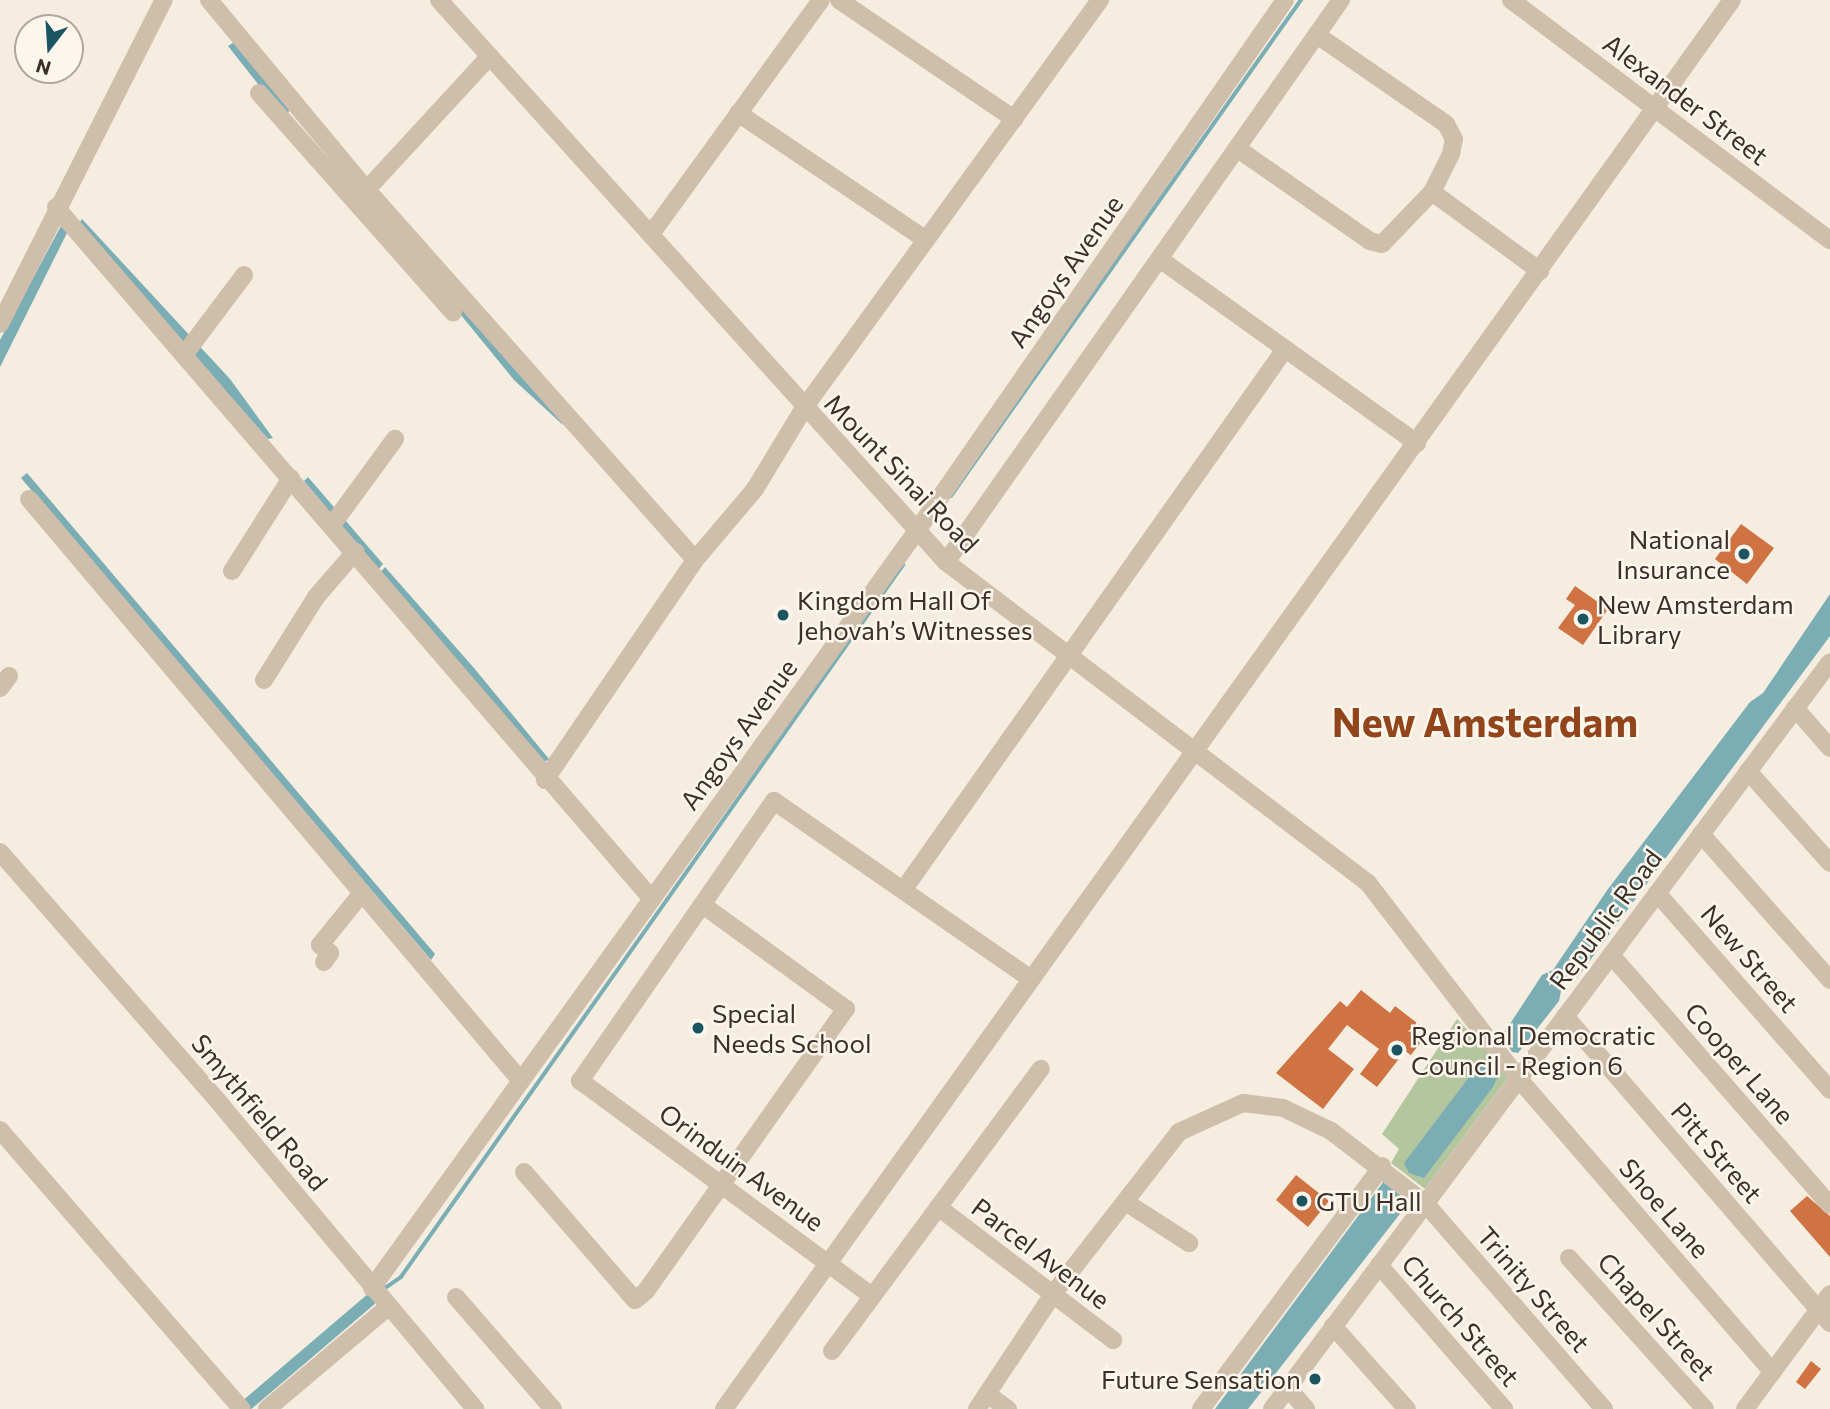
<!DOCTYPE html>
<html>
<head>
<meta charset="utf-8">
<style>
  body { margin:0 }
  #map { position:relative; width:1830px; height:1409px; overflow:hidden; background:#f5eddf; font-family:Commissioner,sans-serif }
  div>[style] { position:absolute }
  .green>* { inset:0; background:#b4c69d }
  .water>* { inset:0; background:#7badb5 }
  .stream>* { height:3.5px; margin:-1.75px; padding:0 1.75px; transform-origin:1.75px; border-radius:1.75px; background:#7badb5 }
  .canal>* { height:12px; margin:-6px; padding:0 6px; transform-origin:6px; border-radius:6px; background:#7badb5 }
  .building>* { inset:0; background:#d07342 }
  .minor>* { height:18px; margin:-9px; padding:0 9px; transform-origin:9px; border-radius:9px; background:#cfbea9 }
  .dots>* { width:19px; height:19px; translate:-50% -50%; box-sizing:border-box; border:4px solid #fcf6ec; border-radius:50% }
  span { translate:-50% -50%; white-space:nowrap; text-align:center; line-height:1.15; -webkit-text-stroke:5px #fcf6ec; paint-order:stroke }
  .street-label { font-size:26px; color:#3b312a }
  .poi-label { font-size:26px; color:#3b312a }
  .right { translate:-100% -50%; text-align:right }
  .left { translate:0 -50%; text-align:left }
  .town-label { font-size:40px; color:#92441b; font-weight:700 }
  .north { position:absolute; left:14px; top:14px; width:70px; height:70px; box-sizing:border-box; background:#fcf6ec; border:2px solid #afa79e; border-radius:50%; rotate:197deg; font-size:19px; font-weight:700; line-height:28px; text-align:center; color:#3b312a }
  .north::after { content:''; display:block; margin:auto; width:24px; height:32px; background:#1b5561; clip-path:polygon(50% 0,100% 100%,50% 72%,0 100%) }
</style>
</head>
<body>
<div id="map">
  <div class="green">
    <i style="clip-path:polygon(1457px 1019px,1510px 1075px,1425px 1189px,1391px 1163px,1399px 1149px,1382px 1134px)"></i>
  </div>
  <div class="water">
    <i style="clip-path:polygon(236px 41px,290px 106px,288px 114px,280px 112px,228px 46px)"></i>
    <i style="clip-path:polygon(366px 199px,561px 417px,563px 425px,514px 380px)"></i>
    <i style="clip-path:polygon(82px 219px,230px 379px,273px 438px,268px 439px,78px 225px)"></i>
    <i style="clip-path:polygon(62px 224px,69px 229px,0 367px,0 340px)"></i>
    <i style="clip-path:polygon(27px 473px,435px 954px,431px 960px,21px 478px)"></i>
    <i style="clip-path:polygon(308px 477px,383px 564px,378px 570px,304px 481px)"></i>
    <i style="clip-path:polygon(385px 567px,474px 668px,549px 759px,544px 762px,379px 574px)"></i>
    <i style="clip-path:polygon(1830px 594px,1830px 636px,1577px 978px,1563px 981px,1559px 1001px,1518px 1053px,1512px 1052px,1502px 1036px,1542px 975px,1553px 970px,1608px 889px,1750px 702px,1763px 693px)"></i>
    <i style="clip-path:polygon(1489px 1059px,1499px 1074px,1493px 1087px,1424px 1178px,1409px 1173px,1404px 1163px,1482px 1060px)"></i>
    <i style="clip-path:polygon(1384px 1181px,1407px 1200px,1406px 1206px,1248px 1409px,1215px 1409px)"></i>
  </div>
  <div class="stream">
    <i style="left:951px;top:496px;width:607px;rotate:-54.79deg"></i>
    <i style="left:384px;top:1289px;width:21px;rotate:-35deg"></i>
    <i style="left:401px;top:1277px;width:871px;rotate:-54.81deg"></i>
  </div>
  <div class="canal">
    <i style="left:242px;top:1409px;width:168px;rotate:-40.4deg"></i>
  </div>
  <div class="building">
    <i style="clip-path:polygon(1741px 524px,1774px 548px,1747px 584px,1715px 559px)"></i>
    <i style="clip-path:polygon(1575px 586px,1608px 609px,1583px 645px,1558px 628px,1575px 605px,1566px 599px)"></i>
    <i style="clip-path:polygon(1361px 990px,1390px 1013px,1395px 1006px,1421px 1026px,1416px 1034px,1423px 1039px,1411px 1055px,1405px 1051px,1377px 1087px,1360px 1074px,1379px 1049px,1347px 1025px,1328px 1049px,1354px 1069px,1323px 1109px,1276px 1073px,1340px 1001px,1347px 1007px)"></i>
    <i style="clip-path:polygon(1296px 1175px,1329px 1201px,1308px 1227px,1276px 1200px)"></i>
    <i style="clip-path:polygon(1807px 1196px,1830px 1216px,1830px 1257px,1790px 1211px)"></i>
    <i style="clip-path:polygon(1811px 1361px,1821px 1369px,1805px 1389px,1796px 1382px)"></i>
  </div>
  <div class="minor">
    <i style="left:209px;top:0;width:247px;rotate:50.3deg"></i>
    <i style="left:367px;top:190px;width:494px;rotate:48.4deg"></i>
    <i style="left:439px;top:0;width:757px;rotate:47.95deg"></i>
    <i style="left:946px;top:562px;width:530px;rotate:37.26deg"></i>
    <i style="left:1368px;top:883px;width:246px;rotate:52.4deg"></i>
    <i style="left:1518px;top:1078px;width:389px;rotate:49.1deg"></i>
    <i style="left:839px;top:0;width:212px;rotate:34.2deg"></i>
    <i style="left:1511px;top:0;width:399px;rotate:37deg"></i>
    <i style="left:259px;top:93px;width:293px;rotate:48.5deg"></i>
    <i style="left:738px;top:113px;width:227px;rotate:34deg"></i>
    <i style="left:1238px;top:149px;width:161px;rotate:34.9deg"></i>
    <i style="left:1370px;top:241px;width:12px;rotate:14deg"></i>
    <i style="left:1382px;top:244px;width:72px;rotate:-46.1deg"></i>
    <i style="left:1432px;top:192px;width:42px;rotate:-63.4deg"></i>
    <i style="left:1451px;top:154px;width:15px;rotate:-79deg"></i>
    <i style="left:1454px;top:139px;width:17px;rotate:-118deg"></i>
    <i style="left:1446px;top:124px;width:157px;rotate:-145.4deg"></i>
    <i style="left:1432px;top:192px;width:134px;rotate:36.2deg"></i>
    <i style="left:359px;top:198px;width:193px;rotate:-47.3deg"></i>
    <i style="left:56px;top:207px;width:912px;rotate:49.27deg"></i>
    <i style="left:651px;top:234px;width:289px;rotate:-54deg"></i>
    <i style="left:1161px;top:260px;width:315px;rotate:35.6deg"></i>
    <i style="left:0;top:324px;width:363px;rotate:-63.2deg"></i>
    <i style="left:184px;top:355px;width:100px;rotate:-53.1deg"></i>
    <i style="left:29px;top:499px;width:762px;rotate:49.79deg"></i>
    <i style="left:332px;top:525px;width:107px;rotate:-53.8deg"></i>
    <i style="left:946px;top:562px;width:687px;rotate:-54.9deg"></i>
    <i style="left:232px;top:571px;width:110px;rotate:-57.6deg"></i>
    <i style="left:264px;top:680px;width:98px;rotate:-57.9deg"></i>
    <i style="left:316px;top:597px;width:60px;rotate:-49.1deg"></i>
    <i style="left:0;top:688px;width:15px;rotate:-53deg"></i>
    <i style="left:1795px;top:708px;width:53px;rotate:48.8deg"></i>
    <i style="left:1748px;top:771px;width:123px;rotate:48.3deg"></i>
    <i style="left:545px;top:780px;width:266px;rotate:-55.7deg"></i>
    <i style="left:695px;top:560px;width:93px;rotate:-49.8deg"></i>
    <i style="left:755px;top:489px;width:95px;rotate:-58.8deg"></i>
    <i style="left:804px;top:408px;width:504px;rotate:-54.04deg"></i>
    <i style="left:1701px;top:834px;width:195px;rotate:48.5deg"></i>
    <i style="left:0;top:852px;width:337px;rotate:48.8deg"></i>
    <i style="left:222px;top:1106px;width:395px;rotate:50.1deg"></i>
    <i style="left:904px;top:889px;width:661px;rotate:-54.79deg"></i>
    <i style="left:1657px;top:893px;width:262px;rotate:48.7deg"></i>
    <i style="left:1611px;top:955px;width:332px;rotate:48.8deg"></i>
    <i style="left:324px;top:962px;width:11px;rotate:-56deg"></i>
    <i style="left:330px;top:953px;width:13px;rotate:-141deg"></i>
    <i style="left:320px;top:945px;width:67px;rotate:-51.1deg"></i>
    <i style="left:1565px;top:1016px;width:406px;rotate:49.2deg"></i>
    <i style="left:0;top:1130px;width:369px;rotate:49.1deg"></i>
    <i style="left:524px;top:1172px;width:169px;rotate:49.1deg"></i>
    <i style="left:635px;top:1300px;width:14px;rotate:-39deg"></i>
    <i style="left:646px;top:1291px;width:346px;rotate:-54.7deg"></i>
    <i style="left:846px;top:1009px;width:177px;rotate:-144deg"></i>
    <i style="left:1127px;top:1203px;width:74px;rotate:32.8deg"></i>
    <i style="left:938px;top:1207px;width:220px;rotate:37.2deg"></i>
    <i style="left:1569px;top:1258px;width:203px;rotate:48deg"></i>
    <i style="left:1379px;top:1265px;width:191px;rotate:49deg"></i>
    <i style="left:372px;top:1288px;width:931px;rotate:-54.26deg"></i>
    <i style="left:916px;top:532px;width:647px;rotate:-55.25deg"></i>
    <i style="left:872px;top:1296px;width:363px;rotate:-143.6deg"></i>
    <i style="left:580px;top:1081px;width:341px;rotate:-55.3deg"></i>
    <i style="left:774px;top:801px;width:311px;rotate:34.7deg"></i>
    <i style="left:456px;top:1297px;width:148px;rotate:49.1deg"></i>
    <i style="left:1333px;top:1326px;width:111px;rotate:48.3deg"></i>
    <i style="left:832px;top:1351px;width:351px;rotate:-53.5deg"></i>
    <i style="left:1287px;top:1387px;width:29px;rotate:49deg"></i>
    <i style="left:987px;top:1394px;width:26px;rotate:36deg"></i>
    <i style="left:267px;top:1409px;width:157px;rotate:-40.1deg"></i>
    <i style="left:724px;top:1409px;width:1732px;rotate:-54.42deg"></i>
    <i style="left:977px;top:1409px;width:138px;rotate:-56.5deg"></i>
    <i style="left:1053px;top:1294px;width:205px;rotate:-52.1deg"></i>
    <i style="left:1179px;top:1132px;width:70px;rotate:-24.4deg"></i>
    <i style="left:1243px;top:1103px;width:40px;rotate:7.1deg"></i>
    <i style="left:1283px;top:1108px;width:53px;rotate:25.6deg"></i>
    <i style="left:1331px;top:1131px;width:118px;rotate:37.5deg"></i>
    <i style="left:1425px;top:1203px;width:273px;rotate:49deg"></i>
    <i style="left:1201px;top:1409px;width:303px;rotate:-53.3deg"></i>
    <i style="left:1272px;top:1409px;width:932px;rotate:-53.24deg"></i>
    <i style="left:1745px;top:1409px;width:143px;rotate:-53.5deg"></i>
  </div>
  <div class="dots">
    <i style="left:1744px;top:554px;background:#1b5561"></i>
    <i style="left:783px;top:615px;background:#1b5561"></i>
    <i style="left:1583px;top:619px;background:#1b5561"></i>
    <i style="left:698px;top:1028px;background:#1b5561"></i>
    <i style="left:1397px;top:1050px;background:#1b5561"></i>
    <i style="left:1302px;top:1201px;background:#1b5561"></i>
    <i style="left:1315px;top:1379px;background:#1b5561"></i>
  </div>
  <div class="street-label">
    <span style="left:1686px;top:99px;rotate:37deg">Alexander Street</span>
    <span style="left:1065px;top:271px;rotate:-55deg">Angoys Avenue</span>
    <span style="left:902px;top:473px;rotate:46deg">Mount Sinai Road</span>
    <span style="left:738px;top:734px;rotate:-54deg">Angoys Avenue</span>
    <span style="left:1605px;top:919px;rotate:-53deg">Republic Road</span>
    <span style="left:1750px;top:958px;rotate:49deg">New Street</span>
    <span style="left:1740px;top:1063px;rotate:49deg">Cooper Lane</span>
    <span style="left:260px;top:1112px;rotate:50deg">Smythfield Road</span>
    <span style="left:1717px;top:1152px;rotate:49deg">Pitt Street</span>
    <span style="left:742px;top:1167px;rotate:36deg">Orinduin Avenue</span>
    <span style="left:1665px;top:1208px;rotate:49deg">Shoe Lane</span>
    <span style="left:1041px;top:1253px;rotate:37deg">Parcel Avenue</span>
    <span style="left:1534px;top:1289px;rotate:49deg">Trinity Street</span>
    <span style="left:1657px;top:1316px;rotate:48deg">Chapel Street</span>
    <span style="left:1461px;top:1320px;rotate:49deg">Church Street</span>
  </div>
  <div class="poi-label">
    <span class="right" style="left:1730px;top:554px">National<br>Insurance</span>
    <span class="left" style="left:797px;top:615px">Kingdom Hall Of<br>Jehovah’s Witnesses</span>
    <span class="left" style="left:1597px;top:619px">New Amsterdam<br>Library</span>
    <span class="left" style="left:712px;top:1028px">Special<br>Needs School</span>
    <span class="left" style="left:1411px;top:1050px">Regional Democratic<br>Council - Region 6</span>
    <span class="left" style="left:1316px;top:1201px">GTU Hall</span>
    <span class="right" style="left:1301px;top:1379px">Future Sensation</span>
  </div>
  <div class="town-label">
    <span style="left:1485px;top:721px">New Amsterdam</span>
  </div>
  <div class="north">N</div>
</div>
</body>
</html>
